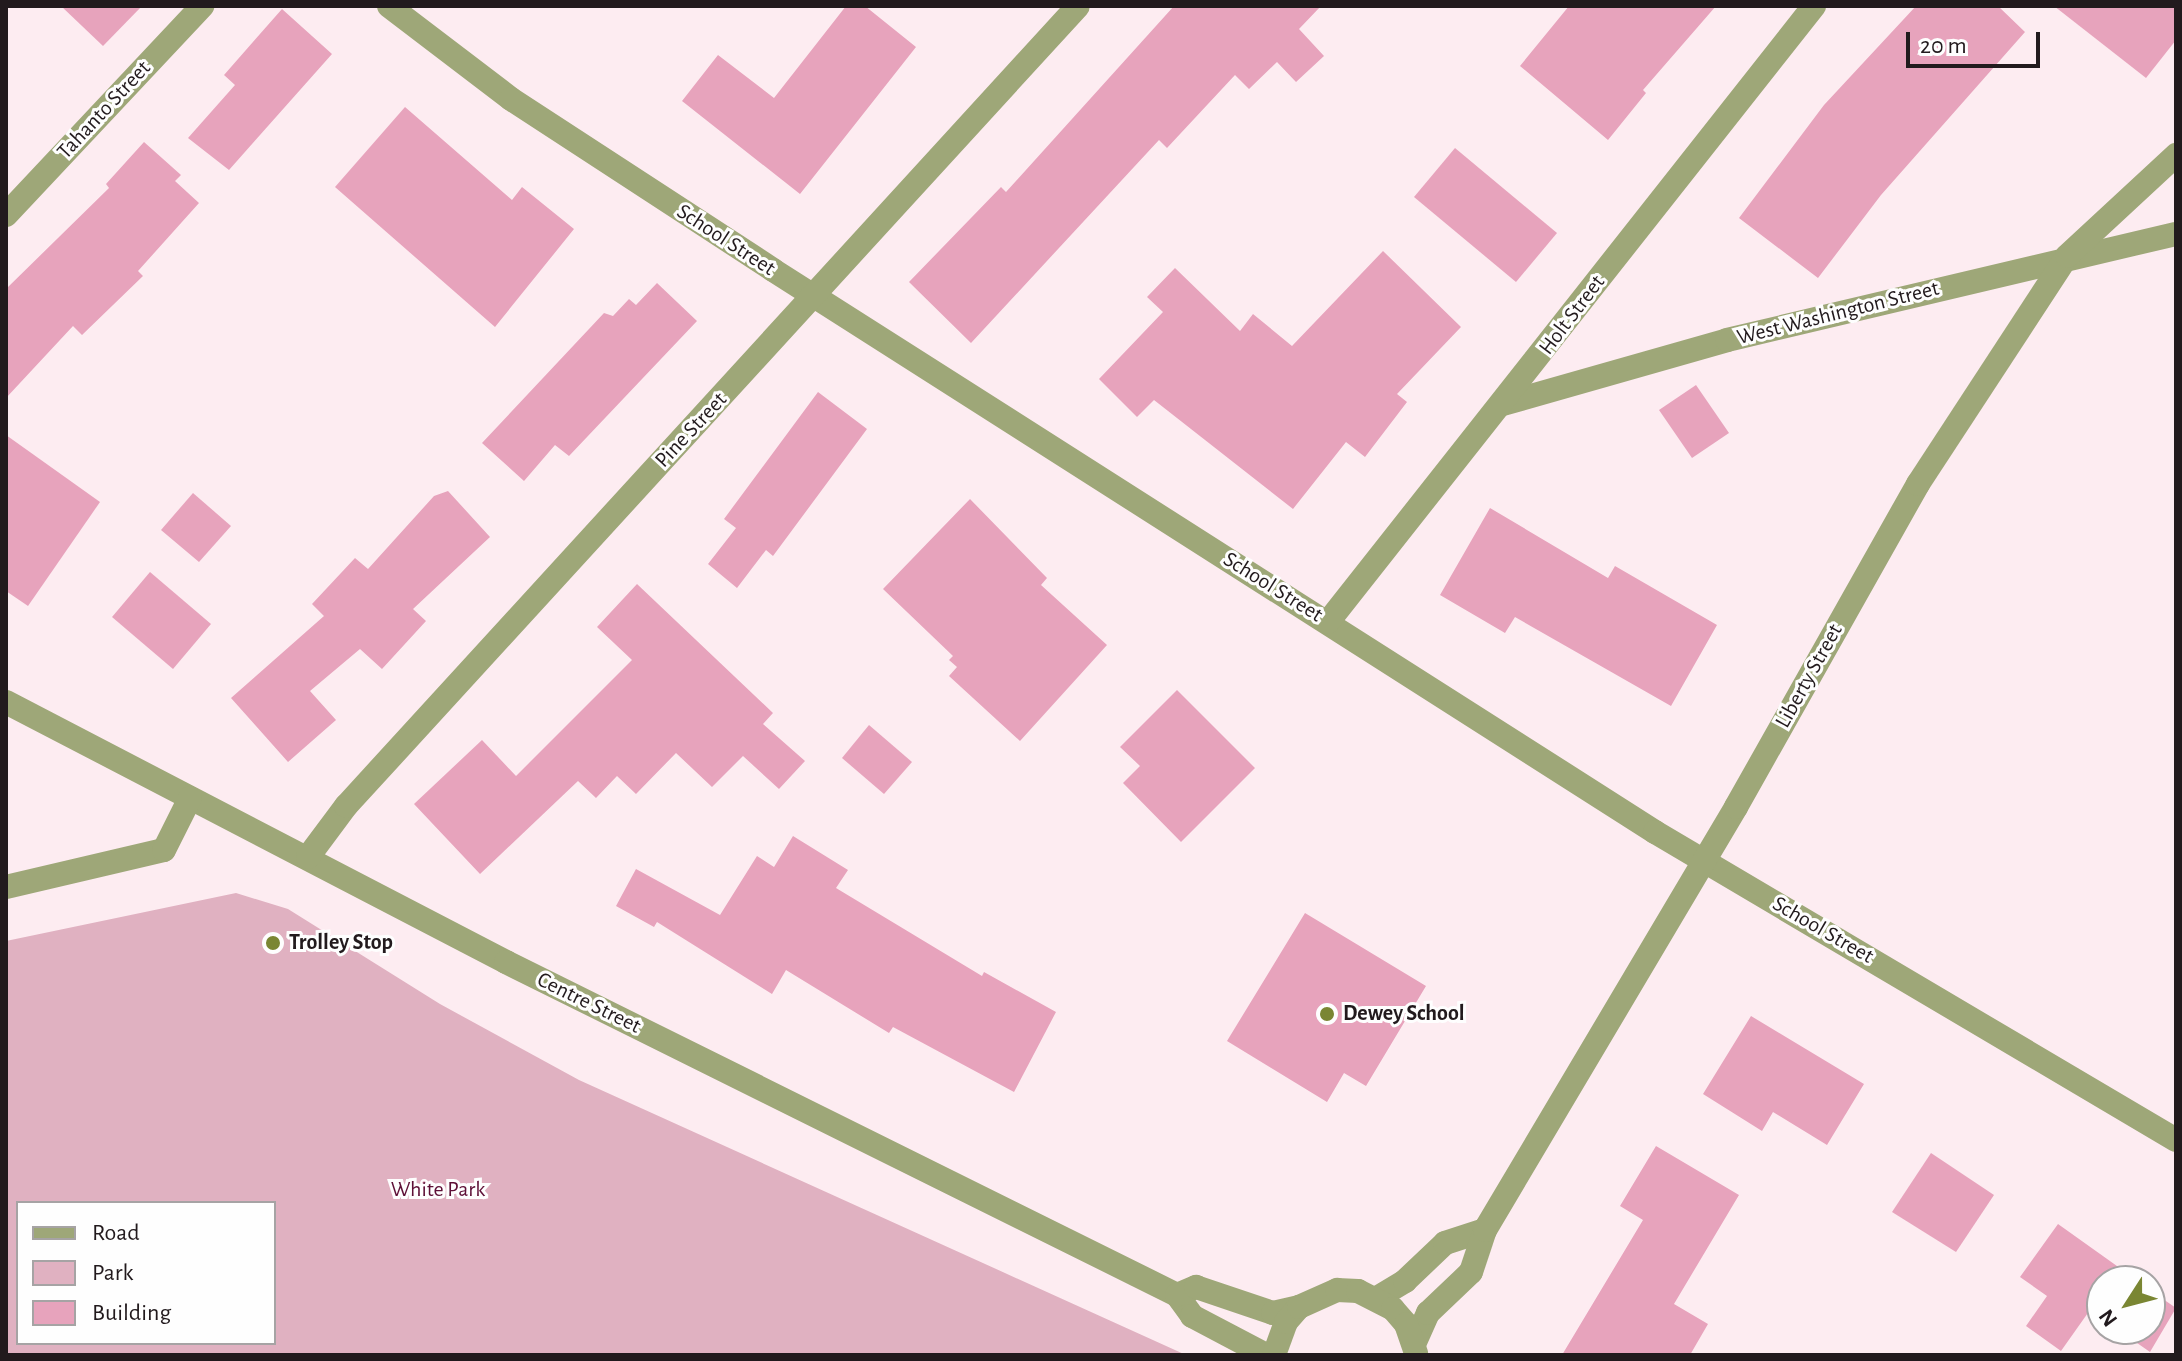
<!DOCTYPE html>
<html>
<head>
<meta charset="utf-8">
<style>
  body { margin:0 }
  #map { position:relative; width:2182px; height:1361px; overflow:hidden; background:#fdecf1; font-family:"Alegreya Sans",sans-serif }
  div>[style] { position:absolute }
  .green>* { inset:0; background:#e0b1c1 }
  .building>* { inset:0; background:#e7a3bc }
  .minor>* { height:24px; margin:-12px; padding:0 12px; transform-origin:12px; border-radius:12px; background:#9ea778 }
  .dots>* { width:22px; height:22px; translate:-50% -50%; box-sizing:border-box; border:4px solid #fefefe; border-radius:50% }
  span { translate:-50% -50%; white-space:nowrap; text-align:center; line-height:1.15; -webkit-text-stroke:6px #fefefe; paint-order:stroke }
  .street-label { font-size:22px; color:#221a1d }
  .poi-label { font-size:22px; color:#221a1d; font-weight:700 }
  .left { translate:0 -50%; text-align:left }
  .park-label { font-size:22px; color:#5e1037 }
  .frame { position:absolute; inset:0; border:8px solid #221a1d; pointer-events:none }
  .legend { position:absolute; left:16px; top:1201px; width:260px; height:144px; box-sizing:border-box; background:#fefefe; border:2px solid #a6a3a4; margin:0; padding:10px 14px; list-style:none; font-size:24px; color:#221a1d }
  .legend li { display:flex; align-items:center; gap:16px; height:40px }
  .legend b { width:40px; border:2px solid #a6a3a4 }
  .north { position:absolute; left:2086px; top:1265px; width:80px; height:80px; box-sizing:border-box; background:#fefefe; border:2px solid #a6a3a4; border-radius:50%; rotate:234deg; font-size:22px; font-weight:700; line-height:32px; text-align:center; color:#221a1d }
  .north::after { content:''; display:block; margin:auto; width:28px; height:36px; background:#7a8633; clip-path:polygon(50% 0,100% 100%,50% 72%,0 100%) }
  .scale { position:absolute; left:1906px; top:32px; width:134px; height:36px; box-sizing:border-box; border:4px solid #221a1d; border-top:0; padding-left:10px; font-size:24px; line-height:28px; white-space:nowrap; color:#221a1d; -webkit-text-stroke:6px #fefefe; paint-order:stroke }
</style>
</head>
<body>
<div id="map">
  <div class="green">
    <i style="clip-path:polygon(evenodd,236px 893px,288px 909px,440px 1004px,579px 1080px,1186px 1355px,6px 1355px,6px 941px,236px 893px,18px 1203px,274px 1203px,274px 1343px,18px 1343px,18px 1203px)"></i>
  </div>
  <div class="building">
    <i style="clip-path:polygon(61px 6px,142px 6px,103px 46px)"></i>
    <i style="clip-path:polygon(846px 6px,865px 6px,916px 47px,800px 194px,682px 101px,718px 55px,774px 98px)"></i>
    <i style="clip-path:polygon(1174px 6px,1321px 6px,1299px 29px,1324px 56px,1296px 82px,1277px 62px,1249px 89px,1235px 75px,1167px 148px,1159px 140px,971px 343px,909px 282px,1001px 187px,1006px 192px)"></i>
    <i style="clip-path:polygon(1569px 6px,1716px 6px,1643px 90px,1646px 93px,1608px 140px,1520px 66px)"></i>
    <i style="clip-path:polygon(1916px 6px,1998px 6px,2025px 32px,1881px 195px,1818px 278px,1739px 218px,1824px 105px)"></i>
    <i style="clip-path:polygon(2054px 6px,2176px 6px,2176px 40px,2146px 78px)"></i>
    <i style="clip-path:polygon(282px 9px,332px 54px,229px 170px,188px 138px,235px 85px,224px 75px)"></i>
    <i style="clip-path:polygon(405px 107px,512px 200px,522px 187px,574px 229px,495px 327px,335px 187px)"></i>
    <i style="clip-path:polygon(144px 142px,181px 175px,175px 181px,199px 203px,138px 271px,143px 276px,82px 335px,73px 326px,6px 398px,6px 289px,109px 188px,106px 184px)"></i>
    <i style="clip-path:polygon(1455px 148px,1557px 233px,1516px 282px,1414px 197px)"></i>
    <i style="clip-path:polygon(1383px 251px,1461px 327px,1397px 394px,1407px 402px,1365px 457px,1346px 442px,1293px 509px,1154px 400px,1137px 417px,1099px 379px,1163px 312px,1147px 297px,1175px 268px,1240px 331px,1253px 314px,1292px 346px)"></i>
    <i style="clip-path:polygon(657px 283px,697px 321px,569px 456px,555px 445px,524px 481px,482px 443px,604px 313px,613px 316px,629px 299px,636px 305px)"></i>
    <i style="clip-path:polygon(1696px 385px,1729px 433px,1692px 458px,1659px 410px)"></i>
    <i style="clip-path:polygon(818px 392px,867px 429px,773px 556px,766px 550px,737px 588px,708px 564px,736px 528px,724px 519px)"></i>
    <i style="clip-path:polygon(6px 435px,100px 502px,28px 606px,6px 591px)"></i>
    <i style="clip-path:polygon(448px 491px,490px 537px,413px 609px,426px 621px,382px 669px,360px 649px,310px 691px,336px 720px,288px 762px,231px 698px,324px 616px,312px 604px,355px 558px,368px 569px,434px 496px)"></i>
    <i style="clip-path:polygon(193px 493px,231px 526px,199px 562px,161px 530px)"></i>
    <i style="clip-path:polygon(970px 499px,1047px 578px,1041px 585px,1107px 645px,1020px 741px,949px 676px,957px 667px,949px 660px,953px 656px,883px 589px)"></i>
    <i style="clip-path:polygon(1490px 508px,1608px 578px,1615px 566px,1717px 625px,1671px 706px,1515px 617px,1505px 633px,1440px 595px)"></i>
    <i style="clip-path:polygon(150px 572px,211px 624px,173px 669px,112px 617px)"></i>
    <i style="clip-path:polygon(637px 584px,773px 713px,763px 724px,805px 761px,779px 789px,743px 756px,712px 787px,676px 753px,636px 794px,617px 776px,596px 798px,578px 781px,480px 874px,414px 804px,482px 740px,516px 776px,632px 660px,597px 627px)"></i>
    <i style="clip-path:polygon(1177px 690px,1255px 768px,1181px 842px,1123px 783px,1140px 766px,1120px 747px)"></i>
    <i style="clip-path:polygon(869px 725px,912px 762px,884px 794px,842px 758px)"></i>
    <i style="clip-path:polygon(793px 836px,848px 870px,836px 888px,982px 976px,984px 972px,1056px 1012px,1014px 1092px,893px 1027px,889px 1033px,786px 970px,772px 994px,657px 922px,654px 927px,616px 906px,636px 869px,720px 915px,757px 856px,774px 867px)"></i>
    <i style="clip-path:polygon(1305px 913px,1426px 986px,1366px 1086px,1344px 1073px,1327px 1102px,1227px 1041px)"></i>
    <i style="clip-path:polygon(1751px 1016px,1864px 1084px,1827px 1145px,1773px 1112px,1762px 1131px,1703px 1094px)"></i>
    <i style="clip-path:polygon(1656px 1146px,1739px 1195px,1674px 1304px,1708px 1324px,1690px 1355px,1562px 1355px,1643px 1220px,1620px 1206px)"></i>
    <i style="clip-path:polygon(1931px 1153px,1994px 1195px,1956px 1252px,1892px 1212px)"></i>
    <i style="clip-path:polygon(2058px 1224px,2138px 1281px,2102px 1281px,2102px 1318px,2090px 1310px,2061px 1351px,2026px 1326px,2047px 1296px,2020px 1277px)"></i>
    <i style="clip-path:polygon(2150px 1290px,2176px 1308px,2150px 1352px,2117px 1329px,2150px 1329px)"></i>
  </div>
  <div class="minor">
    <i style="left:389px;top:6px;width:153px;rotate:37.3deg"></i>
    <i style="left:511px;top:99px;width:313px;rotate:33.1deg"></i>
    <i style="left:773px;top:270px;width:1046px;rotate:32.5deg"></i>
    <i style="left:1655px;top:832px;width:605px;rotate:30.59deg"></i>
    <i style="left:6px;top:215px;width:287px;rotate:-46.8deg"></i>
    <i style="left:1503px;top:404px;width:233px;rotate:-15.9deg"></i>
    <i style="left:1727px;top:340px;width:461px;rotate:-13.3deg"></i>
    <i style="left:1328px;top:622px;width:785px;rotate:-51.73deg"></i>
    <i style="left:6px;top:702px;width:564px;rotate:27.47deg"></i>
    <i style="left:506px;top:962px;width:749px;rotate:26.39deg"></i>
    <i style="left:1177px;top:1295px;width:26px;rotate:54deg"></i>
    <i style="left:1192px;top:1316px;width:84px;rotate:27.8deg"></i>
    <i style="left:308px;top:857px;width:64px;rotate:-53.3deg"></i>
    <i style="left:346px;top:806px;width:1084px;rotate:-47.54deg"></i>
    <i style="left:6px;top:887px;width:162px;rotate:-13.2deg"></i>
    <i style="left:164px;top:850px;width:58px;rotate:-63.4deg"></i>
    <i style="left:1177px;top:1295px;width:21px;rotate:-23deg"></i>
    <i style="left:1196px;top:1287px;width:81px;rotate:18.7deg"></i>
    <i style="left:1273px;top:1313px;width:27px;rotate:-13deg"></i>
    <i style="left:1377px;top:1298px;width:33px;rotate:-31deg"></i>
    <i style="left:1405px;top:1281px;width:55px;rotate:-43.5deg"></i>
    <i style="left:1445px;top:1243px;width:42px;rotate:-18deg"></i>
    <i style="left:1415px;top:1342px;width:32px;rotate:-66deg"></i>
    <i style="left:1428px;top:1313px;width:59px;rotate:-43.6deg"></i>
    <i style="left:1471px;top:1272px;width:44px;rotate:-71.6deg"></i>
    <i style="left:1485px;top:1230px;width:492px;rotate:-59.3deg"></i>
    <i style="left:1736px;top:807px;width:371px;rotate:-60.6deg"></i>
    <i style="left:1918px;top:484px;width:272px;rotate:-56.8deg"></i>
    <i style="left:2067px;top:256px;width:149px;rotate:-42.8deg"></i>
    <i style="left:1274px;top:1355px;width:35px;rotate:-70deg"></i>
    <i style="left:1286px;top:1322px;width:20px;rotate:-49deg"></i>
    <i style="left:1299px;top:1307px;width:42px;rotate:-24.1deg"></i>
    <i style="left:1337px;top:1290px;width:21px;rotate:3deg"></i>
    <i style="left:1358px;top:1291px;width:39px;rotate:27deg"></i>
    <i style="left:1393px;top:1309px;width:20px;rotate:49deg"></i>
    <i style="left:1406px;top:1324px;width:31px;rotate:71deg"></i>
  </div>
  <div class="dots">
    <i style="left:273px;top:943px;background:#7a8633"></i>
    <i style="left:1327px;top:1014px;background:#7a8633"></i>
  </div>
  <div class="street-label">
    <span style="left:104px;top:110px;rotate:-47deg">Tahanto Street</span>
    <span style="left:726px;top:240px;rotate:33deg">School Street</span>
    <span style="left:1838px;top:313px;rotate:-14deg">West Washington Street</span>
    <span style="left:1572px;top:315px;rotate:-53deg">Holt Street</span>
    <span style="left:691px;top:430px;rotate:-47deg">Pine Street</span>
    <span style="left:1273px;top:587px;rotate:32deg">School Street</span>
    <span style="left:1809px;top:676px;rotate:-61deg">Liberty Street</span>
    <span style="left:1823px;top:930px;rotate:30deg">School Street</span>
    <span style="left:589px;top:1003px;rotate:26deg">Centre Street</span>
  </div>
  <div class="poi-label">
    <span class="left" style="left:289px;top:943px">Trolley Stop</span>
    <span class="left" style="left:1343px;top:1014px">Dewey School</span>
  </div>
  <div class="park-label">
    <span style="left:438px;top:1190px">White Park</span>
  </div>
  <div class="frame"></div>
  <ul class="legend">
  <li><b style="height:10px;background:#9ea778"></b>Road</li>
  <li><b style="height:22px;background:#e0b1c1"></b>Park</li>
  <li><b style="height:22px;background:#e7a3bc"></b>Building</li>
  </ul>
  <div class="north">N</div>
  <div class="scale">20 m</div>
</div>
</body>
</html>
